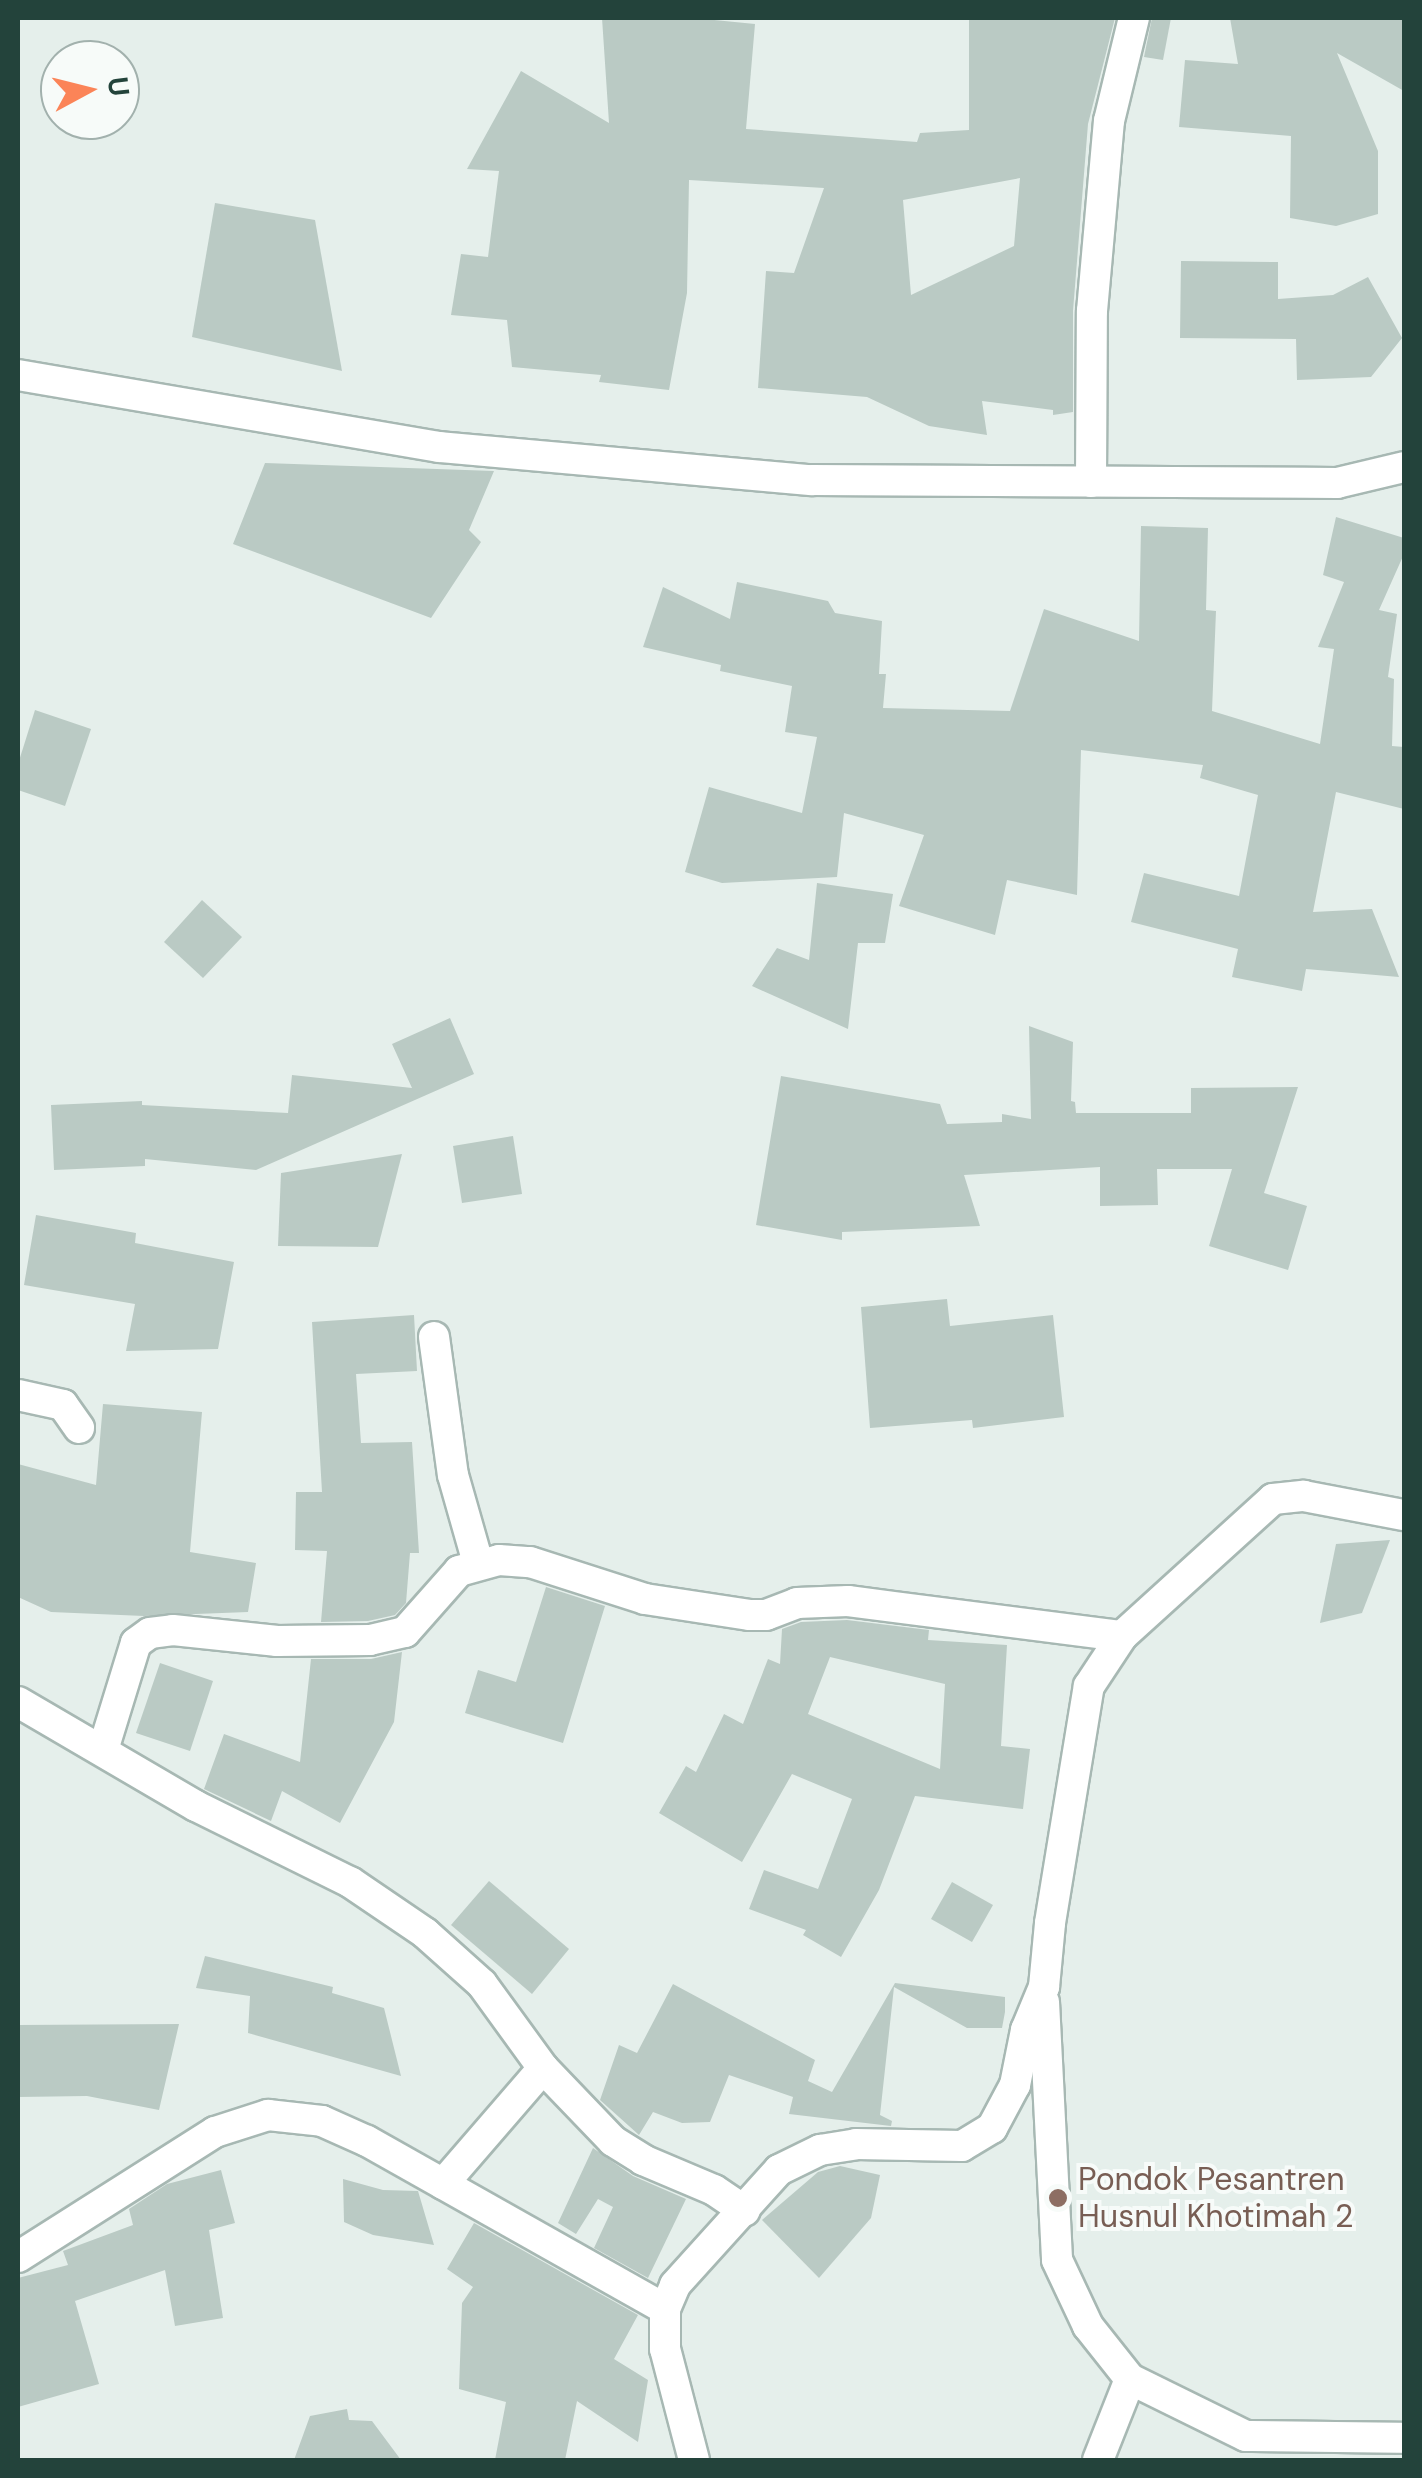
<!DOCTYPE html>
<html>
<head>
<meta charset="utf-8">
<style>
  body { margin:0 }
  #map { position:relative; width:1422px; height:2478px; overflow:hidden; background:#e5efeb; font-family:"DM Sans",sans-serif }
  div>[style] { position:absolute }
  .building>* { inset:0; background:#bacac4 }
  .roads { filter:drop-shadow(2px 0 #a7b8b3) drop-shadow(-2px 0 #a7b8b3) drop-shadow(0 2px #a7b8b3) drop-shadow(0 -2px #a7b8b3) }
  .minor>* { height:30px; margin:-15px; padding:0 15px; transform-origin:15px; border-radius:15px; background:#fff }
  .dots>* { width:28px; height:28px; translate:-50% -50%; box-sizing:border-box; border:5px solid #f7fbf9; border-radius:50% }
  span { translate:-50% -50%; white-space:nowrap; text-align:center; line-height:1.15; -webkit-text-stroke:8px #f7fbf9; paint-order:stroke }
  .education-label { font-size:32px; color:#785e54 }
  .left { translate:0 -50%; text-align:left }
  .frame { position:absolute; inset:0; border:20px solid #23433b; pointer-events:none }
  .north { position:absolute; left:40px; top:40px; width:100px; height:100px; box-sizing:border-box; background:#f7fbf9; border:2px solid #a2b1ad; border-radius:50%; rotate:83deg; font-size:28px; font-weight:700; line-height:40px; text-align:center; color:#23433b }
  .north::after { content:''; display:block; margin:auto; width:35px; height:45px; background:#fb8458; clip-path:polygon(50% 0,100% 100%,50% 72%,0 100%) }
</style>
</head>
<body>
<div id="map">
  <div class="building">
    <i style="clip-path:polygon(evenodd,602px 18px,694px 18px,755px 24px,746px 129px,917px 142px,920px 133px,969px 130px,969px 18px,1115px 18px,1088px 124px,1073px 311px,1073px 412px,1053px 415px,1053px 410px,982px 401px,987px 435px,929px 426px,867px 397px,758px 388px,766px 271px,794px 273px,824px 188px,689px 180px,687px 293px,669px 390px,599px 382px,601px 375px,512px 367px,507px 320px,451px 315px,461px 254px,488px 257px,499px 171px,467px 169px,521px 71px,609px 123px,602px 18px,1020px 178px,1014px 246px,911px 295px,903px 200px,1020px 178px)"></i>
    <i style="clip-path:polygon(1152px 18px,1171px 18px,1163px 60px,1144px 57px)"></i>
    <i style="clip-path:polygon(1230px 18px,1404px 18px,1404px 91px,1337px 53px,1378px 151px,1378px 214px,1336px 226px,1290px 218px,1291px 136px,1179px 127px,1185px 60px,1238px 64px)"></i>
    <i style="clip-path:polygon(215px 203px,315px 220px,342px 371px,192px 337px)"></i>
    <i style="clip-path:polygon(1181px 261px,1278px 262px,1278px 299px,1333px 295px,1368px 277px,1402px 338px,1371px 377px,1297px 380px,1296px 339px,1180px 338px)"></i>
    <i style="clip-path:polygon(265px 463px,494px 471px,469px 530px,481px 542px,431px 618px,233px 544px)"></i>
    <i style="clip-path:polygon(1336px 517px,1404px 538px,1404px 554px,1379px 610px,1397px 614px,1388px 677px,1394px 679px,1392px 746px,1404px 747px,1404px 809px,1336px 792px,1313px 912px,1372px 909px,1399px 977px,1306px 969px,1302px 991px,1232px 977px,1238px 949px,1131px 922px,1144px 873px,1239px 896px,1258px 795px,1200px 778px,1203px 765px,1081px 750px,1077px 895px,1007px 880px,995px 935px,899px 906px,924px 835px,844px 813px,837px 877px,722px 883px,685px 872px,709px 787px,802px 813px,817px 737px,785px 732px,792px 686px,720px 671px,721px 665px,643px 647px,663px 587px,730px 619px,737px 582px,828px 601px,835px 613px,882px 621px,879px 674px,886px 674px,883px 708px,1010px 711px,1044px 609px,1139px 641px,1141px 526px,1208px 528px,1206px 610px,1216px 611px,1212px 711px,1320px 744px,1334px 649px,1318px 647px,1344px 582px,1323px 575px)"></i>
    <i style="clip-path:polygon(35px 710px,91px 729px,65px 806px,18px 790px,18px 764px)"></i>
    <i style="clip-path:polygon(817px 883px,893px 894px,885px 943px,858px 943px,848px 1029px,752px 986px,777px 948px,809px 960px)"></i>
    <i style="clip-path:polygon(202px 900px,242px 937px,203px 978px,164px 942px)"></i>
    <i style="clip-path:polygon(450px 1018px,474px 1074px,256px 1170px,145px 1159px,145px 1166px,54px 1170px,51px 1105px,142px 1101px,142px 1105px,288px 1113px,292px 1075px,412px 1088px,392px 1044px)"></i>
    <i style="clip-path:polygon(1029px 1026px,1073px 1042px,1071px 1101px,1075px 1102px,1076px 1113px,1191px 1113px,1191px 1088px,1298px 1087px,1264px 1193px,1307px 1206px,1288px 1270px,1209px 1246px,1232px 1169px,1157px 1169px,1158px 1205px,1100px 1206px,1100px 1167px,964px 1175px,980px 1226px,842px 1232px,842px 1240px,756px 1225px,781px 1076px,940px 1104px,947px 1124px,1002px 1122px,1002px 1114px,1031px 1119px)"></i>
    <i style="clip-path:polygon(513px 1136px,522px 1194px,462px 1203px,453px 1146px)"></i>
    <i style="clip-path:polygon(402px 1154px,378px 1247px,278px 1246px,281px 1173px)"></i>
    <i style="clip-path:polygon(36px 1215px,136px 1233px,135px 1243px,234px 1262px,218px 1349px,126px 1351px,135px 1304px,24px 1285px)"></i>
    <i style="clip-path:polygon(947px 1299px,950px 1326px,1053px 1315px,1064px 1417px,973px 1428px,972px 1420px,870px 1428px,861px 1307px)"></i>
    <i style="clip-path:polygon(414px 1315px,417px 1371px,356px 1374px,361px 1443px,412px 1442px,419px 1553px,410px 1553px,406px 1603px,395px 1615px,368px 1621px,321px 1622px,327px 1551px,295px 1550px,296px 1492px,322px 1492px,312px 1322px)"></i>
    <i style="clip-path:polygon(103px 1404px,202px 1412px,190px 1552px,256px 1563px,248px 1612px,144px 1616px,51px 1612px,18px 1597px,18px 1464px,96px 1485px)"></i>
    <i style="clip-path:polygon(1390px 1540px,1362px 1613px,1320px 1623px,1336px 1544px)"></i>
    <i style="clip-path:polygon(546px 1587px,605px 1606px,563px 1743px,465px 1713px,478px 1670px,516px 1682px)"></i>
    <i style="clip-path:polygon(evenodd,847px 1620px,929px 1630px,928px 1640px,1007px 1645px,1001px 1746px,1030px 1749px,1023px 1809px,915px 1796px,879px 1890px,841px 1957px,803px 1935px,806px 1930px,749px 1909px,764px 1870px,818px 1889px,852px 1799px,792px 1774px,742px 1862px,659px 1813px,686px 1766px,696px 1772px,724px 1714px,743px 1724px,768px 1659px,780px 1664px,782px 1629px,801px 1622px,847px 1620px,830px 1657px,945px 1684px,940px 1769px,808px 1714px,830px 1657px)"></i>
    <i style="clip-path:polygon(402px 1652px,394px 1722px,340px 1823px,282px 1791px,271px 1821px,204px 1789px,224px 1734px,300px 1762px,311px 1659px,371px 1659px)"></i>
    <i style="clip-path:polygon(160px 1663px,213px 1681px,190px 1751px,136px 1733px)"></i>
    <i style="clip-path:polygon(489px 1881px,569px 1949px,532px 1994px,451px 1925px)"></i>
    <i style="clip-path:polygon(952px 1882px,993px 1905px,972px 1942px,931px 1919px)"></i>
    <i style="clip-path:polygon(205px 1956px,333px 1987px,332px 1993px,384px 2008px,401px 2076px,248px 2033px,250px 1996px,196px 1988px)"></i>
    <i style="clip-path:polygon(895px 1983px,1005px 1997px,1005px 2012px,1002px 2028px,967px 2028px,894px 1987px,880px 2115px,892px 2121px,891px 2126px,789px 2114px,793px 2097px,729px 2075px,710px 2122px,682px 2123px,653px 2112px,639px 2135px,600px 2100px,619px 2045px,637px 2053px,673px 1984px,815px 2060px,808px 2081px,832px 2092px)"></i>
    <i style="clip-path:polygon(179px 2024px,159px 2110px,87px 2096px,18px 2097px,18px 2025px)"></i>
    <i style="clip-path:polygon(593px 2148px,633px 2176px,686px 2199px,648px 2278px,594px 2248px,613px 2207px,598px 2199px,576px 2234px,558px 2223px)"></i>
    <i style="clip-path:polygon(840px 2166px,880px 2175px,871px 2218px,819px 2278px,762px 2220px,818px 2172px)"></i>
    <i style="clip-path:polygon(221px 2170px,235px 2223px,209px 2230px,223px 2318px,175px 2326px,165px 2270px,75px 2301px,99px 2384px,18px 2407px,18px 2278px,68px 2265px,63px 2251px,133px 2225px,129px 2209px,167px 2184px)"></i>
    <i style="clip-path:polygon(343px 2179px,383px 2190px,418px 2191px,434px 2245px,373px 2235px,344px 2222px)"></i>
    <i style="clip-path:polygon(474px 2223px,638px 2315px,614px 2359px,648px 2380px,638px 2442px,577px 2401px,565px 2460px,495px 2460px,506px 2402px,459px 2389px,462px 2303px,473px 2287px,447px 2269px)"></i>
    <i style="clip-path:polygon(347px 2409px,349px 2420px,372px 2421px,401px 2460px,294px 2460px,310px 2416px)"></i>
  </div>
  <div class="roads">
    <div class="minor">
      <i style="left:18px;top:375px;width:427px;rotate:9.7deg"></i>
      <i style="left:439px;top:447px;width:374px;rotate:5.1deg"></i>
      <i style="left:812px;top:480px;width:525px;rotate:0.33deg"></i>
      <i style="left:1337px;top:483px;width:69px;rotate:-13.4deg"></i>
      <i style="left:1091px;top:482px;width:171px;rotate:-89.7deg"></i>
      <i style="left:1092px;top:311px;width:191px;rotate:-84.9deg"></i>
      <i style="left:1109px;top:121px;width:106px;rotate:-76.4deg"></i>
      <i style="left:434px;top:1337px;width:139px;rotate:82.2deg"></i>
      <i style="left:453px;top:1475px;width:91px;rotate:74.1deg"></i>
      <i style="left:18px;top:1395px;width:46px;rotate:12.5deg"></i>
      <i style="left:63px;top:1405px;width:28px;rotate:55deg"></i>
      <i style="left:18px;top:1702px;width:206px;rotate:30.3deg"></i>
      <i style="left:196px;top:1806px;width:172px;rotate:26.3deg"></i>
      <i style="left:350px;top:1882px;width:91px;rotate:34.2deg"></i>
      <i style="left:425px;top:1933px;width:76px;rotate:41.8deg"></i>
      <i style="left:482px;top:1984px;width:104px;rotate:54deg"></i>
      <i style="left:543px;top:2068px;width:101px;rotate:46.2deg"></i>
      <i style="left:613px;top:2141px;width:36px;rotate:32deg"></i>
      <i style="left:643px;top:2160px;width:77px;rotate:22.9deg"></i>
      <i style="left:714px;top:2190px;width:37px;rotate:34deg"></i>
      <i style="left:103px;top:1750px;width:112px;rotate:-72.9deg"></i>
      <i style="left:136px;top:1643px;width:17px;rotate:-36deg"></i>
      <i style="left:150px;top:1633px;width:23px;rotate:-7deg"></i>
      <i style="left:173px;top:1630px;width:105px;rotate:6deg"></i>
      <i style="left:277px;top:1641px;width:93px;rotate:-0.6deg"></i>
      <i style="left:370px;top:1640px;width:36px;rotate:-13deg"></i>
      <i style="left:405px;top:1632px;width:81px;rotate:-48.5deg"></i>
      <i style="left:459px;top:1571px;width:41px;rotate:-15.4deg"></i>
      <i style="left:499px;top:1560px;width:31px;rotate:4deg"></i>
      <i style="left:530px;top:1562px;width:121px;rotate:17.8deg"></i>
      <i style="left:645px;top:1599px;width:105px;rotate:8.7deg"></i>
      <i style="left:749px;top:1615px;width:17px"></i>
      <i style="left:766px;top:1615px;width:33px;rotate:-21deg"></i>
      <i style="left:797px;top:1603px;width:51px;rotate:-2.2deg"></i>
      <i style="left:848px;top:1601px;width:276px;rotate:7.3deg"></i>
      <i style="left:1044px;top:2002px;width:258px;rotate:87.1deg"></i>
      <i style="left:1057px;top:2260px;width:73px;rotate:64.8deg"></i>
      <i style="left:1088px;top:2326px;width:68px;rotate:51.6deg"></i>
      <i style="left:1130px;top:2379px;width:129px;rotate:26.2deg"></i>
      <i style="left:1246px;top:2436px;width:158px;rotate:0.7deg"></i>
      <i style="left:443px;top:2184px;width:153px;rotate:-49.2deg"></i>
      <i style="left:18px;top:2257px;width:233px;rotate:-32.4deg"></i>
      <i style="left:215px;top:2132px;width:56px;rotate:-17.8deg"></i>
      <i style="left:268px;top:2115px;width:54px;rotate:6.3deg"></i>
      <i style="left:322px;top:2121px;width:49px;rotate:24deg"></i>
      <i style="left:367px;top:2141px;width:342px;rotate:29.4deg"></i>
      <i style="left:694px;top:2460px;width:115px;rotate:-104.6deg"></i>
      <i style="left:665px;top:2349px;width:40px;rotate:-90deg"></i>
      <i style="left:665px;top:2309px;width:26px;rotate:-67deg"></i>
      <i style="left:675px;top:2285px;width:155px;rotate:-47.9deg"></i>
      <i style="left:779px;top:2170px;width:46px;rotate:-26deg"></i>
      <i style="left:820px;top:2150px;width:36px;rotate:-9deg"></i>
      <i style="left:856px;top:2144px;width:106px;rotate:1.1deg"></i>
      <i style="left:962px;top:2146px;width:35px;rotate:-31deg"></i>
      <i style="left:992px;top:2128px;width:49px;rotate:-61.9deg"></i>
      <i style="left:1015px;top:2085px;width:56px;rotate:-78.7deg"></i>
      <i style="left:1026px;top:2030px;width:47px;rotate:-67.3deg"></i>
      <i style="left:1044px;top:1987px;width:64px;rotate:-84.6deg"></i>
      <i style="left:1050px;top:1923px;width:240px;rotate:-80.7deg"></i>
      <i style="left:1089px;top:1686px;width:60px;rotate:-56.6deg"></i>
      <i style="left:1122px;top:1636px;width:204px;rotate:-42.2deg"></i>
      <i style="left:1273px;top:1499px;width:31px;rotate:-6deg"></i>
      <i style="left:1304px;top:1496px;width:102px;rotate:10.8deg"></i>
      <i style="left:1098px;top:2460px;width:87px;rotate:-68.4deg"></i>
    </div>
  </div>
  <div class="dots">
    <i style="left:1058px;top:2198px;background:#8d6e63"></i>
  </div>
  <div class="education-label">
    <span class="left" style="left:1078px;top:2198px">Pondok Pesantren<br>Husnul Khotimah 2</span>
  </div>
  <div class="frame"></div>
  <div class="north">U</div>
</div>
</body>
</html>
